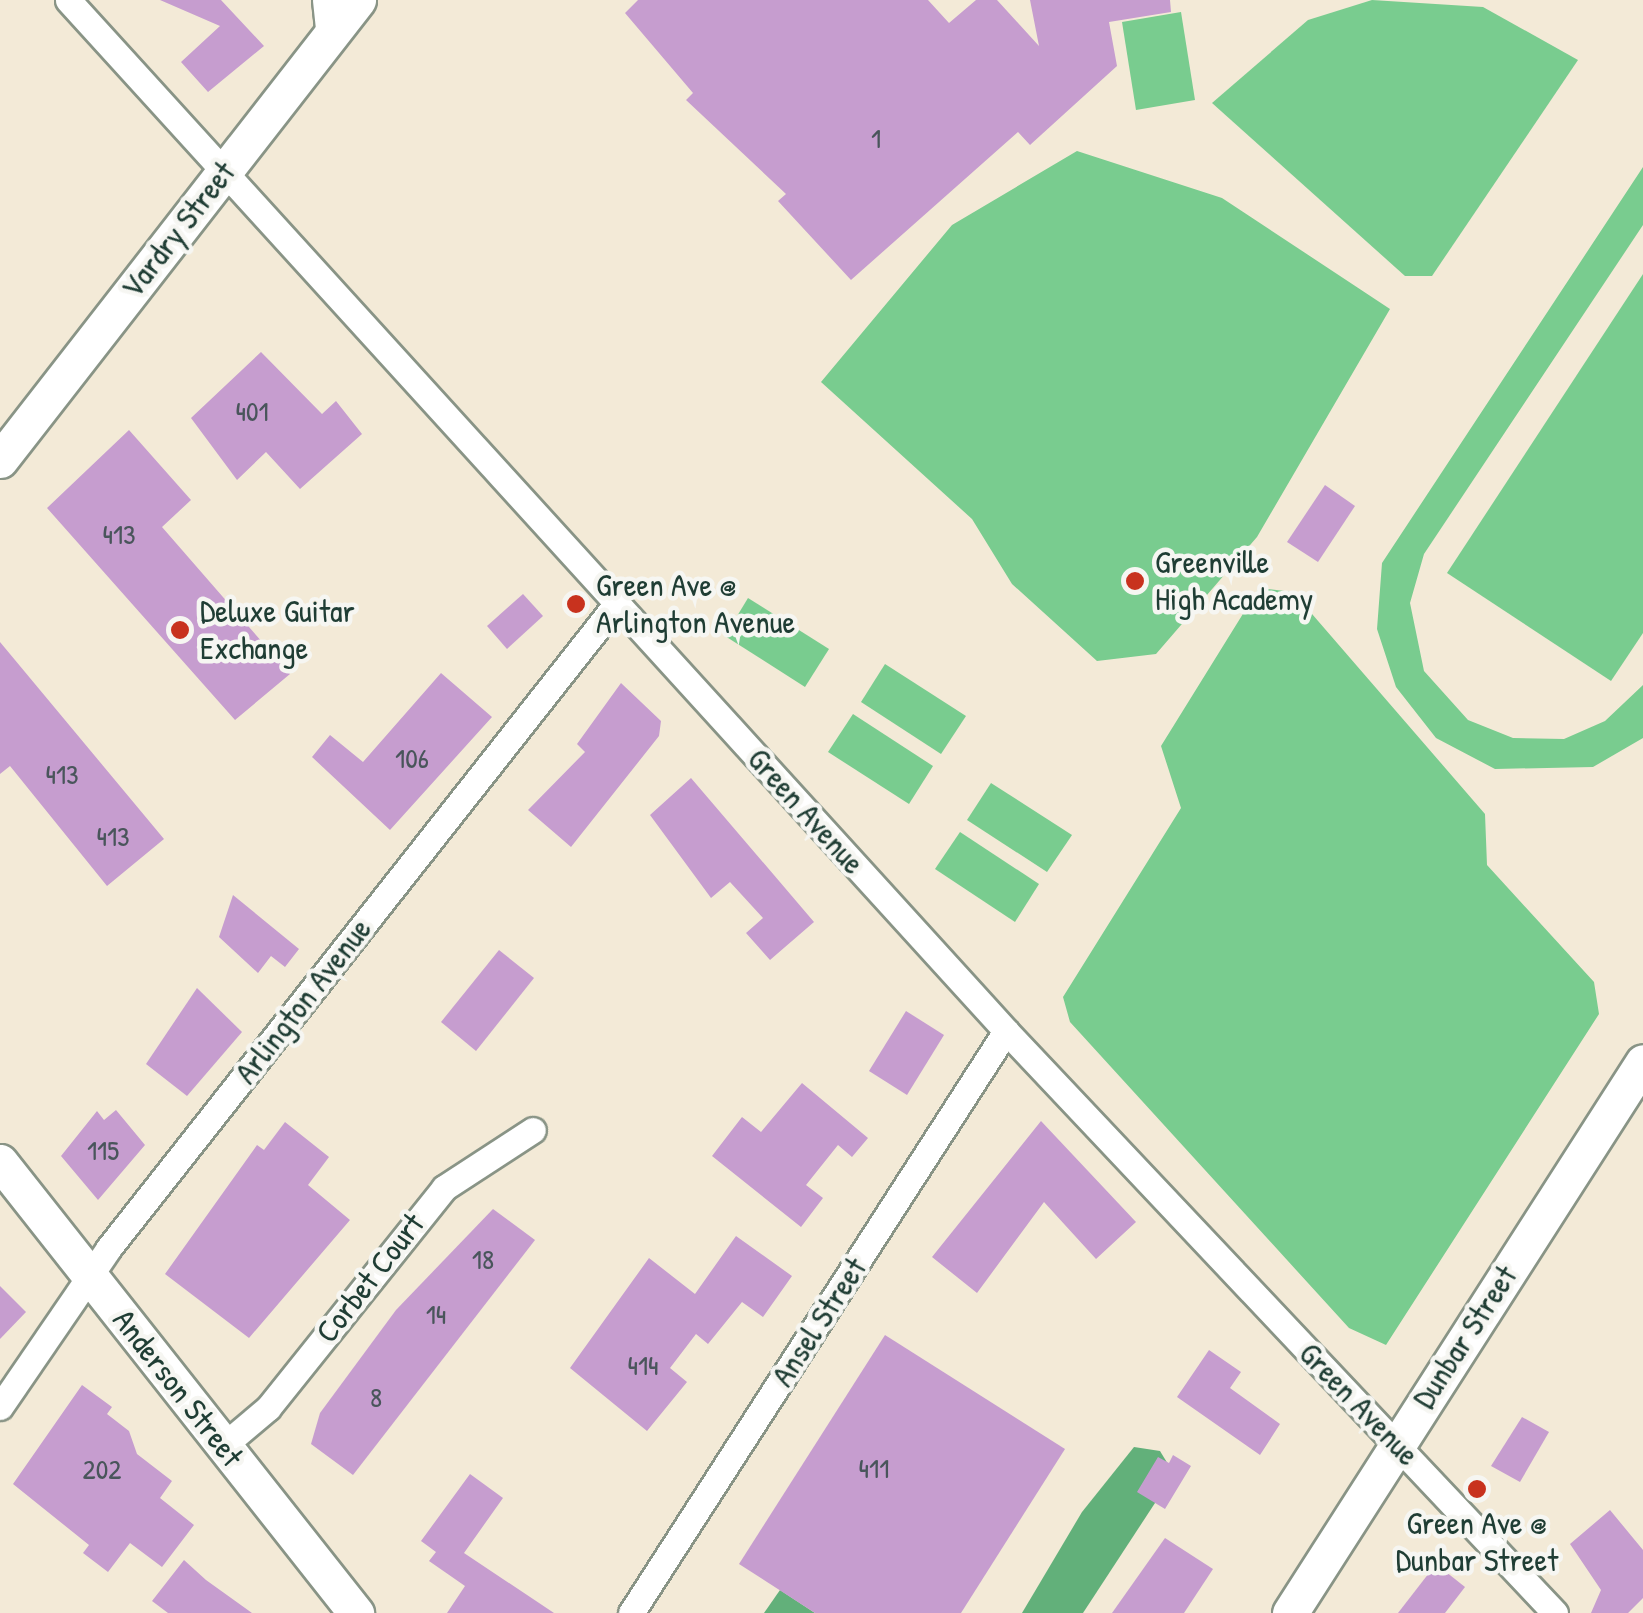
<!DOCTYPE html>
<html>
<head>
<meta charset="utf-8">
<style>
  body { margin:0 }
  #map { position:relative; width:1643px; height:1613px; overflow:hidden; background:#f3ead7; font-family:"Patrick Hand",sans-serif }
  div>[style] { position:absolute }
  .green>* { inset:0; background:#79cc8f }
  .forest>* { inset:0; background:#62b07a }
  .building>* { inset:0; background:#c69dcf }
  .roads { filter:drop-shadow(2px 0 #899486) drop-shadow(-2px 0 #899486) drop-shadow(0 2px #899486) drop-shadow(0 -2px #899486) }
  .street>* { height:25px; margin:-12.5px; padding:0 12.5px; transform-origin:12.5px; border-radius:12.5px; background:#fff }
  .secondary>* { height:35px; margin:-17.5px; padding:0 17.5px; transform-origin:17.5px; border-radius:17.5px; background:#fff }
  .dots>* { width:28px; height:28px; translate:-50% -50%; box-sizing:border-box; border:5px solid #f6f6f2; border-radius:50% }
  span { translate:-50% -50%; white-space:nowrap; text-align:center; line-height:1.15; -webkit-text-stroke:9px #f6f6f2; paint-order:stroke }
  .number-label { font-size:28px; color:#49555b }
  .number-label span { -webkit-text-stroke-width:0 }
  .street-label { font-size:32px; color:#1f3d34 }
  .poi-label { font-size:32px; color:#1f3d34 }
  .left { translate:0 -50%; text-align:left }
</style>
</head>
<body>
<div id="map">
  <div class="green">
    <i style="clip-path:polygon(1372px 0,1483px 7px,1578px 60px,1432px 276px,1405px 276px,1212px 103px,1308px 20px)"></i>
    <i style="clip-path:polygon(1181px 12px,1195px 100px,1136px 110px,1122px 22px)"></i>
    <i style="clip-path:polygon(1077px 151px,1222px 198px,1390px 309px,1257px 537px,1156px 654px,1097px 661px,1012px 584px,972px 519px,821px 382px,952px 225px)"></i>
    <i style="clip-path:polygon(1643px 167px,1643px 225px,1424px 554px,1410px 603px,1424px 671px,1468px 720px,1513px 738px,1564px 739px,1605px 721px,1643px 685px,1643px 738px,1593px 767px,1495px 769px,1436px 738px,1396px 687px,1377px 629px,1382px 563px)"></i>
    <i style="clip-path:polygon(1643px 274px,1643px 633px,1611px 681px,1447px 573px)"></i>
    <i style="clip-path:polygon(1259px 588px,1293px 592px,1485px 814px,1487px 865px,1594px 982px,1599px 1014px,1386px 1345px,1349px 1328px,1070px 1022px,1063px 997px,1181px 808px,1161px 746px)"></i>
    <i style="clip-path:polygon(748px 598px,829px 649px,805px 687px,725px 636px)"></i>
    <i style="clip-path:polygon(885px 664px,966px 716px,941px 754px,861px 702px)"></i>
    <i style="clip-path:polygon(853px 714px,933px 766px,909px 804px,828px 752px)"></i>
    <i style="clip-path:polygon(991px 783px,1072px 835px,1047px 872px,967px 820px)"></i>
    <i style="clip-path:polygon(960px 832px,1039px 884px,1015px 922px,935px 869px)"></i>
  </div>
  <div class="forest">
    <i style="clip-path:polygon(1134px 1447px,1160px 1451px,1174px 1474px,1083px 1613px,1022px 1613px,1082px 1512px)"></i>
    <i style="clip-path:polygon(780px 1590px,815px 1613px,764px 1613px)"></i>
  </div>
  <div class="building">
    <i style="clip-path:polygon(160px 0,221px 0,264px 46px,208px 92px,181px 62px,220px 26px)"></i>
    <i style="clip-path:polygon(638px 0,928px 0,949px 23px,976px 0,997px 0,1039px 46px,1030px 0,1170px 0,1171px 12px,1109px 22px,1117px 66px,1030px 145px,1018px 132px,851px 280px,778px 201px,786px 194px,686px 100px,693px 93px,625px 13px)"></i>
    <i style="clip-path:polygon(261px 352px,322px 414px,336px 401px,362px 434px,300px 489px,266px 452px,237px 480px,191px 418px)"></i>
    <i style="clip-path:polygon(129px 430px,191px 500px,162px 527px,290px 674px,235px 720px,47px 508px)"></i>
    <i style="clip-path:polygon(1325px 485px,1355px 506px,1318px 562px,1287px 542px)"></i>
    <i style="clip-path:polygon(523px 594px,543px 616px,507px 649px,487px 626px)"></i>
    <i style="clip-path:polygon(0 642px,164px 839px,107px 886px,10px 766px,0 774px)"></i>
    <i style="clip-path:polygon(441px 673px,492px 717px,390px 830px,312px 757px,330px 735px,363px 762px)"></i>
    <i style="clip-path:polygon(621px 683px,661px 721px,659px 736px,571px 847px,528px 810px,585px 752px,577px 744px)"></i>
    <i style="clip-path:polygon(691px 778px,814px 922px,770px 960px,746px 933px,763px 918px,730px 882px,711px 898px,650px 815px)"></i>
    <i style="clip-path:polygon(233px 895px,299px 949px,285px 967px,271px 956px,258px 973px,219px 937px)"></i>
    <i style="clip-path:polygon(499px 950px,534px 978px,476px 1051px,441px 1022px)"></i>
    <i style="clip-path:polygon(197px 988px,242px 1032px,187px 1096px,146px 1064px)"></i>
    <i style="clip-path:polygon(906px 1011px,944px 1035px,907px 1095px,869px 1071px)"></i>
    <i style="clip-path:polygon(802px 1083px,868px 1138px,852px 1157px,838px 1145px,806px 1185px,823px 1198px,801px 1227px,712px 1156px,742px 1117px,761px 1132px)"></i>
    <i style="clip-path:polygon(116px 1110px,145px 1145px,98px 1200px,61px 1156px,97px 1111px,104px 1120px)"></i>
    <i style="clip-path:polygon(1041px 1121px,1136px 1222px,1096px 1259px,1044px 1202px,977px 1293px,932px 1257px)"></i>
    <i style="clip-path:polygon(285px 1122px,329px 1157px,308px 1185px,350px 1220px,249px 1338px,165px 1274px,257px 1145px,264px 1150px)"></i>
    <i style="clip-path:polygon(493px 1209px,535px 1240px,353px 1475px,311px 1444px,320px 1413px,396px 1310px)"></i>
    <i style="clip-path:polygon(736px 1236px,792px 1276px,763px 1317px,742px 1302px,708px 1344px,696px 1334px,670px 1368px,687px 1382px,647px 1431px,570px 1368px,649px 1258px,695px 1294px)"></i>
    <i style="clip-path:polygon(0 1286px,26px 1312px,0 1339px)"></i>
    <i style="clip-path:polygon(885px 1335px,1065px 1449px,961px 1613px,815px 1613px,739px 1564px)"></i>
    <i style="clip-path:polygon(1209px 1350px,1241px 1372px,1230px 1388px,1280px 1424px,1260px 1455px,1177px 1397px)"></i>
    <i style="clip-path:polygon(82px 1385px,112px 1407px,107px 1414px,129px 1431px,137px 1454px,172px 1481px,160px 1498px,194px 1525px,162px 1567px,130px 1543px,108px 1572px,83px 1553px,89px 1545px,13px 1484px)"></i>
    <i style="clip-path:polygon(1522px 1417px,1549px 1432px,1520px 1482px,1491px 1466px)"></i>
    <i style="clip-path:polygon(1173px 1455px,1191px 1466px,1165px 1509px,1137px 1492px,1158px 1457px,1169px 1463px)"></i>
    <i style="clip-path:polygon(470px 1474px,503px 1498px,464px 1553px,554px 1613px,447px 1613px,465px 1586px,429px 1561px,436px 1552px,421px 1541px)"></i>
    <i style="clip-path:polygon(1610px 1510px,1643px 1550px,1643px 1598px,1628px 1613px,1591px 1613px,1601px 1590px,1570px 1544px)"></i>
    <i style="clip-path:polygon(1165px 1538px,1213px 1569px,1184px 1613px,1112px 1613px)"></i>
    <i style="clip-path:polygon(184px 1560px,206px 1580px,252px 1613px,168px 1613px,152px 1601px)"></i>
    <i style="clip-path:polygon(1436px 1564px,1465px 1587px,1445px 1613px,1398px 1613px)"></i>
  </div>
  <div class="roads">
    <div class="street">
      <i style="left:68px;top:0;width:1394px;rotate:47.7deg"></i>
      <i style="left:1006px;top:1031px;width:800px;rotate:46.67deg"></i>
      <i style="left:325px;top:0;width:39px;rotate:84deg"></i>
      <i style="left:0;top:1407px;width:191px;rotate:-55.6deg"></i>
      <i style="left:108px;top:1249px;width:822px;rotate:-51.76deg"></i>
      <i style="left:223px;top:1446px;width:59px;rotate:-40.2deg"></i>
      <i style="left:268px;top:1408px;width:282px;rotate:-51.3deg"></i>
      <i style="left:444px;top:1188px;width:106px;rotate:-33.1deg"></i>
      <i style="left:631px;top:1613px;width:692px;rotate:-57.21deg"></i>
    </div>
    <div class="secondary">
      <i style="left:0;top:460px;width:583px;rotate:-52.11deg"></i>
      <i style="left:0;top:1162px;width:575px;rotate:51.71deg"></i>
      <i style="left:1290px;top:1613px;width:654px;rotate:-57.35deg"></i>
    </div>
  </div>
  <div class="dots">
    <i style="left:1135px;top:581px;background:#c8321e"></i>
    <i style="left:576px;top:604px;background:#c8321e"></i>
    <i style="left:180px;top:630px;background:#c8321e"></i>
    <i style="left:1477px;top:1489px;background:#c8321e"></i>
  </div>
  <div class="number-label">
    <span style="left:876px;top:138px">1</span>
    <span style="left:252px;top:411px">401</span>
    <span style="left:119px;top:534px">413</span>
    <span style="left:412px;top:758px">106</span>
    <span style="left:62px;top:774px">413</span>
    <span style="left:113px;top:836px">413</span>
    <span style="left:103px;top:1150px">115</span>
    <span style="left:483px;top:1259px">18</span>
    <span style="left:436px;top:1314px">14</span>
    <span style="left:643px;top:1365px">414</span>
    <span style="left:376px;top:1397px">8</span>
    <span style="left:874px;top:1468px">411</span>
    <span style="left:102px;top:1469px">202</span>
  </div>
  <div class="street-label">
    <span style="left:178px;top:230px;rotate:-52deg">Vardry Street</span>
    <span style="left:806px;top:811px;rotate:48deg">Green Avenue</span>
    <span style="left:303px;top:1001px;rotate:-52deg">Arlington Avenue</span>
    <span style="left:370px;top:1278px;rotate:-52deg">Corbet Court</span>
    <span style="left:819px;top:1322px;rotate:-57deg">Ansel Street</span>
    <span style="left:1465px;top:1337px;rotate:-57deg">Dunbar Street</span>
    <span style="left:178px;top:1388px;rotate:52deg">Anderson Street</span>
    <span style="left:1359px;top:1404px;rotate:46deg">Green Avenue</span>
  </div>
  <div class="poi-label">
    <span class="left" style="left:1155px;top:581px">Greenville<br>High Academy</span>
    <span class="left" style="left:596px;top:604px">Green Ave @<br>Arlington Avenue</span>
    <span class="left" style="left:200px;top:630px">Deluxe Guitar<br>Exchange</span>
    <span style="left:1477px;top:1542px">Green Ave @<br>Dunbar Street</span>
  </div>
</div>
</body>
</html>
